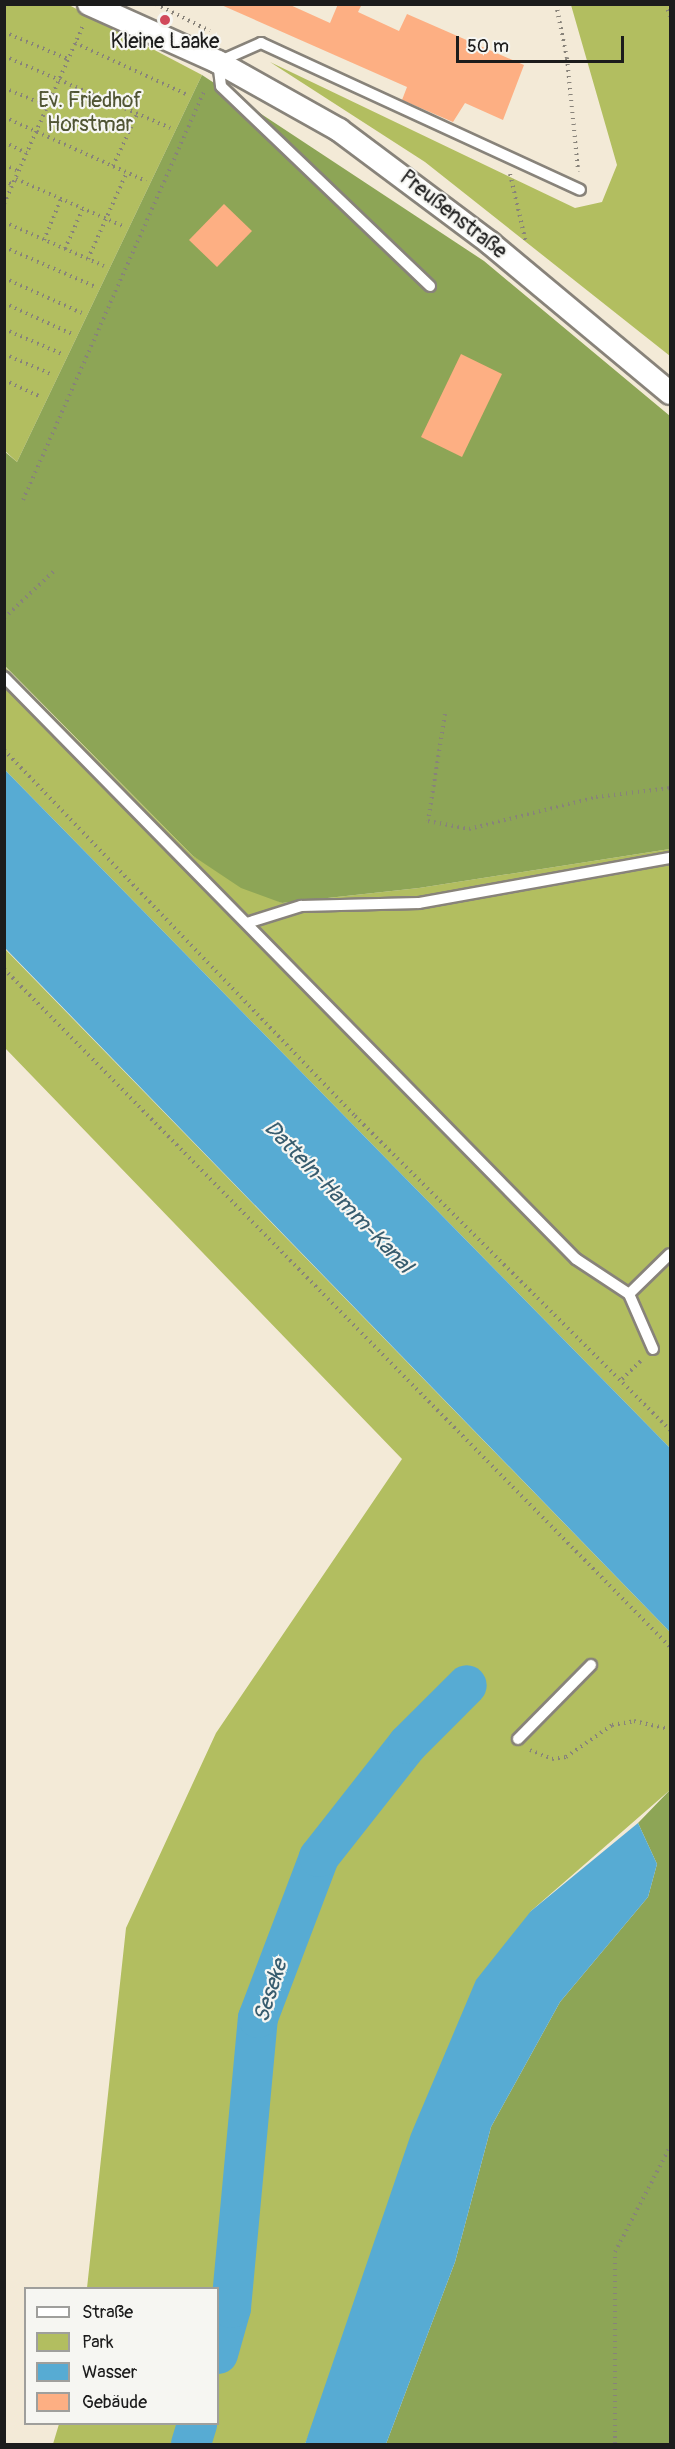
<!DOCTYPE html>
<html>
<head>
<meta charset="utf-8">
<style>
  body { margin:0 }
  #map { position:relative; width:675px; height:2449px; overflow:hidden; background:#f3ead7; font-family:Pangolin,sans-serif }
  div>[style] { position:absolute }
  .green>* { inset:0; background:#b2be60 }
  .forest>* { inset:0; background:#8da556 }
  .water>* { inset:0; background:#57abd3 }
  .river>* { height:40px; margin:-20px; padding:0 20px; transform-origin:20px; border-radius:20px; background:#57abd3 }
  .building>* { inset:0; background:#fdaf83 }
  .path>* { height:4px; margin-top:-2px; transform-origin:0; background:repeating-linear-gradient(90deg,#88837a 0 1.5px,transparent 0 6px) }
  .roads { filter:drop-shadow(2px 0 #88837a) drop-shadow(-2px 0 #88837a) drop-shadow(0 2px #88837a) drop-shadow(0 -2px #88837a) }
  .service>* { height:10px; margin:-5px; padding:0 5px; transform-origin:5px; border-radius:5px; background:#fff }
  .minor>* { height:22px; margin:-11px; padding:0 11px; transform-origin:11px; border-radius:11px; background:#fff }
  .dots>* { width:16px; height:16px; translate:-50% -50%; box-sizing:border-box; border:3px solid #f6f6f2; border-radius:50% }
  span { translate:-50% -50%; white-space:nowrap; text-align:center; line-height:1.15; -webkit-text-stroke:4.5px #f6f6f2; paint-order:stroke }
  .poi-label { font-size:21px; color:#1c1c1c }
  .park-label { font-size:21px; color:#505534 }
  .street-label { font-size:21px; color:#1c1c1c }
  .water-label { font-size:22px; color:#375c6e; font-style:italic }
  .frame { position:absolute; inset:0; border:6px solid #1c1c1c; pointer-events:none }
  .legend { position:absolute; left:24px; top:2287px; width:195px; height:138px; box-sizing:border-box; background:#f6f6f2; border:2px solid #9f9f9c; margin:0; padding:8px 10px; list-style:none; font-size:18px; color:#1c1c1c }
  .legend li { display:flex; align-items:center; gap:12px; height:30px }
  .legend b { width:30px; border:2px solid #9f9f9c }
  .scale { position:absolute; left:456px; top:36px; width:168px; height:27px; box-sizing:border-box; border:3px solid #1c1c1c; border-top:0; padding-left:8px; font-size:18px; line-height:21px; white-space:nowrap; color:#1c1c1c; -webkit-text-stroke:4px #f6f6f2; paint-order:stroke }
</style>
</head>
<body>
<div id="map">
  <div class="green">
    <i style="clip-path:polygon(5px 5px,69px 5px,202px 75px,17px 462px,5px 451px)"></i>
    <i style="clip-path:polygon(571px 5px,670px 5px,670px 356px,425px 162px,270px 62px,575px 208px,602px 202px,617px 165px)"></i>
    <i style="clip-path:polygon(4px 666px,193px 856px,282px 903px,419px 888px,670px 849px,670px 1448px,5px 770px)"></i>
    <i style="clip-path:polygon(4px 948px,670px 1632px,670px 1790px,531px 1911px,305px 2444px,53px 2444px,59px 2424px,218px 2424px,218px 2288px,87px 2288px,126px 1928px,216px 1733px,402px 1459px,5px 1048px)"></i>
  </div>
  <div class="forest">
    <i style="clip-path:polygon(202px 75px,484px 261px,670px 416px,670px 849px,419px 888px,282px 903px,241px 888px,193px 856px,5px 666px,4px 451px,17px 462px)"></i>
    <i style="clip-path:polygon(670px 1790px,670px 2444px,386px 2444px,455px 2262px,491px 2127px,560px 2002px,648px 1897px,657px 1864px,638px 1823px)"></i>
  </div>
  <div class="water">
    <i style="clip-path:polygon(5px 770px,670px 1448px,670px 1632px,5px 948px)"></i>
    <i style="clip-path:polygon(638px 1823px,657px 1864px,648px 1897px,560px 2002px,491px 2127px,455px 2262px,386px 2444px,305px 2444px,411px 2134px,476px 1980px,531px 1911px)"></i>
  </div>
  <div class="river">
    <i style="left:218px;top:2354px;width:48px;rotate:-74.2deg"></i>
    <i style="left:231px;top:2308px;width:291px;rotate:-84.7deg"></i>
    <i style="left:258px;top:2018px;width:172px;rotate:-69.2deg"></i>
    <i style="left:319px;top:1857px;width:144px;rotate:-51.8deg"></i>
    <i style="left:408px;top:1744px;width:83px;rotate:-45deg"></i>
    <i style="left:191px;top:2444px;width:21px;rotate:-73deg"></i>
  </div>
  <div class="building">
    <i style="clip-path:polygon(219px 4px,288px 4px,330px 23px,338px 4px,362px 4px,358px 12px,399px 31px,407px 14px,524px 65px,503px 120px,465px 103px,453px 122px,402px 100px,407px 87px)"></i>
    <i style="clip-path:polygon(224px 204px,252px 231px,217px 267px,189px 240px)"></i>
    <i style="clip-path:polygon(461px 354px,502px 374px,462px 457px,421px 437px)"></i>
  </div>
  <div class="path">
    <i style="left:156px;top:4px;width:60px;rotate:26.6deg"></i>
    <i style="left:556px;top:4px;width:55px;rotate:78.5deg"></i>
    <i style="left:567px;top:58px;width:114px;rotate:84.4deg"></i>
    <i style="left:666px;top:4px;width:13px;rotate:72deg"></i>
    <i style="left:4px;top:32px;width:69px;rotate:22.9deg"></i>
    <i style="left:75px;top:43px;width:122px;rotate:24.7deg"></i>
    <i style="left:4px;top:56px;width:181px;rotate:23.4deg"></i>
    <i style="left:4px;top:88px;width:48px;rotate:22.2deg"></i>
    <i style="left:4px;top:117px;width:156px;rotate:24.3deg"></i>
    <i style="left:4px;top:142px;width:25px;rotate:26deg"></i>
    <i style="left:4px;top:165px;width:16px;rotate:22deg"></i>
    <i style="left:113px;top:166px;width:57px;rotate:-65.2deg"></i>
    <i style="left:510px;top:174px;width:71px;rotate:76.9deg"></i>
    <i style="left:16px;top:179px;width:119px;rotate:23.8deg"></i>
    <i style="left:4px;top:180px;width:10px;rotate:29deg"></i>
    <i style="left:4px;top:204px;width:195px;rotate:-66.1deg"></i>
    <i style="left:4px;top:222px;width:109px;rotate:23.7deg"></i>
    <i style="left:44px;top:240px;width:44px;rotate:-67.5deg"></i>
    <i style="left:4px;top:247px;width:100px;rotate:23.5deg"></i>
    <i style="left:65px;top:249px;width:45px;rotate:-66.3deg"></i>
    <i style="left:88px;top:259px;width:95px;rotate:-65.9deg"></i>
    <i style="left:4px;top:278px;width:85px;rotate:24.2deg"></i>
    <i style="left:4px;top:303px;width:75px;rotate:24.5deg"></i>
    <i style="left:4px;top:329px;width:63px;rotate:23.3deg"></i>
    <i style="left:4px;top:354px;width:51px;rotate:23.1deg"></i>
    <i style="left:4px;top:380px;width:41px;rotate:24.7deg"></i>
    <i style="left:23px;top:500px;width:449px;rotate:-66.1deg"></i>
    <i style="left:4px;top:618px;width:69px;rotate:-43.2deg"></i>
    <i style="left:445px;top:714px;width:108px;rotate:99deg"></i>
    <i style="left:428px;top:821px;width:42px;rotate:11deg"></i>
    <i style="left:469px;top:829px;width:131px;rotate:-14.1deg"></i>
    <i style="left:596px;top:797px;width:75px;rotate:-6.9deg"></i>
    <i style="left:4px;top:750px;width:507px;rotate:46.2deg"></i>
    <i style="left:355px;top:1116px;width:445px;rotate:44.9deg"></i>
    <i style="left:4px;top:969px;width:950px;rotate:45.51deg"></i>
    <i style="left:622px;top:1379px;width:29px;rotate:-44deg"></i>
    <i style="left:530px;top:1750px;width:24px;rotate:22deg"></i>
    <i style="left:552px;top:1759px;width:14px;rotate:-8deg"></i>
    <i style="left:566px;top:1757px;width:56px;rotate:-34.8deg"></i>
    <i style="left:612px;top:1725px;width:22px;rotate:-10deg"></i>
    <i style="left:634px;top:1721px;width:37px;rotate:13deg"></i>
    <i style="left:615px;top:2444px;width:192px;rotate:-90deg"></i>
    <i style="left:615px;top:2252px;width:119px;rotate:-62.4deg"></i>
  </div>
  <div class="roads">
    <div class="service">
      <i style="left:430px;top:286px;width:289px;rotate:-136.3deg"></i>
      <i style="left:221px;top:86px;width:24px;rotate:-97deg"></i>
      <i style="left:218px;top:62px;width:47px;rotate:-23.8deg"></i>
      <i style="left:261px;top:43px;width:351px;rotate:24.7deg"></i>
      <i style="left:4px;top:677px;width:816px;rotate:45.5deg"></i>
      <i style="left:576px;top:1259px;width:64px;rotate:33.4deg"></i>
      <i style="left:247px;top:923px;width:57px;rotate:-17.5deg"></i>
      <i style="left:301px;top:906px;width:118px;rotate:-1.5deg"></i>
      <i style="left:419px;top:903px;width:255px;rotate:-10.2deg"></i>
      <i style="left:653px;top:1349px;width:60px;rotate:-113.6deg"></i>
      <i style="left:629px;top:1294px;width:57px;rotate:-44.3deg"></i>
      <i style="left:518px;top:1739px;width:104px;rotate:-45.4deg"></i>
    </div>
    <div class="minor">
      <i style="left:89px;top:4px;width:141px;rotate:24.2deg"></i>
      <i style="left:218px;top:62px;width:139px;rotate:29.3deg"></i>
      <i style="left:339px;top:130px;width:189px;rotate:36.8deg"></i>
      <i style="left:490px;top:243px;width:234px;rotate:39.8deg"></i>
    </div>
  </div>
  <div class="dots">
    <i style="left:165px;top:20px;background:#d1495b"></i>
  </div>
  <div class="poi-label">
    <span style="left:165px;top:42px">Kleine Laake</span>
  </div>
  <div class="park-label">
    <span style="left:90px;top:113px">Ev. Friedhof<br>Horstmar</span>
  </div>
  <div class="street-label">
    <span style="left:453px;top:215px;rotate:38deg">Preußenstraße</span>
  </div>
  <div class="water-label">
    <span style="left:338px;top:1197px;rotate:46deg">Datteln-Hamm-Kanal</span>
    <span style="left:271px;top:1991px;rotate:-72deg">Seseke</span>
  </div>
  <div class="frame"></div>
  <ul class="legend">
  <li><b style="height:8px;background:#fff"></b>Straße</li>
  <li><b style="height:16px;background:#b2be60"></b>Park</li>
  <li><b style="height:16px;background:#57abd3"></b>Wasser</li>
  <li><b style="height:16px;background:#fdaf83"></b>Gebäude</li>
  </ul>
  <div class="scale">50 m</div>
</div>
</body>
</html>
